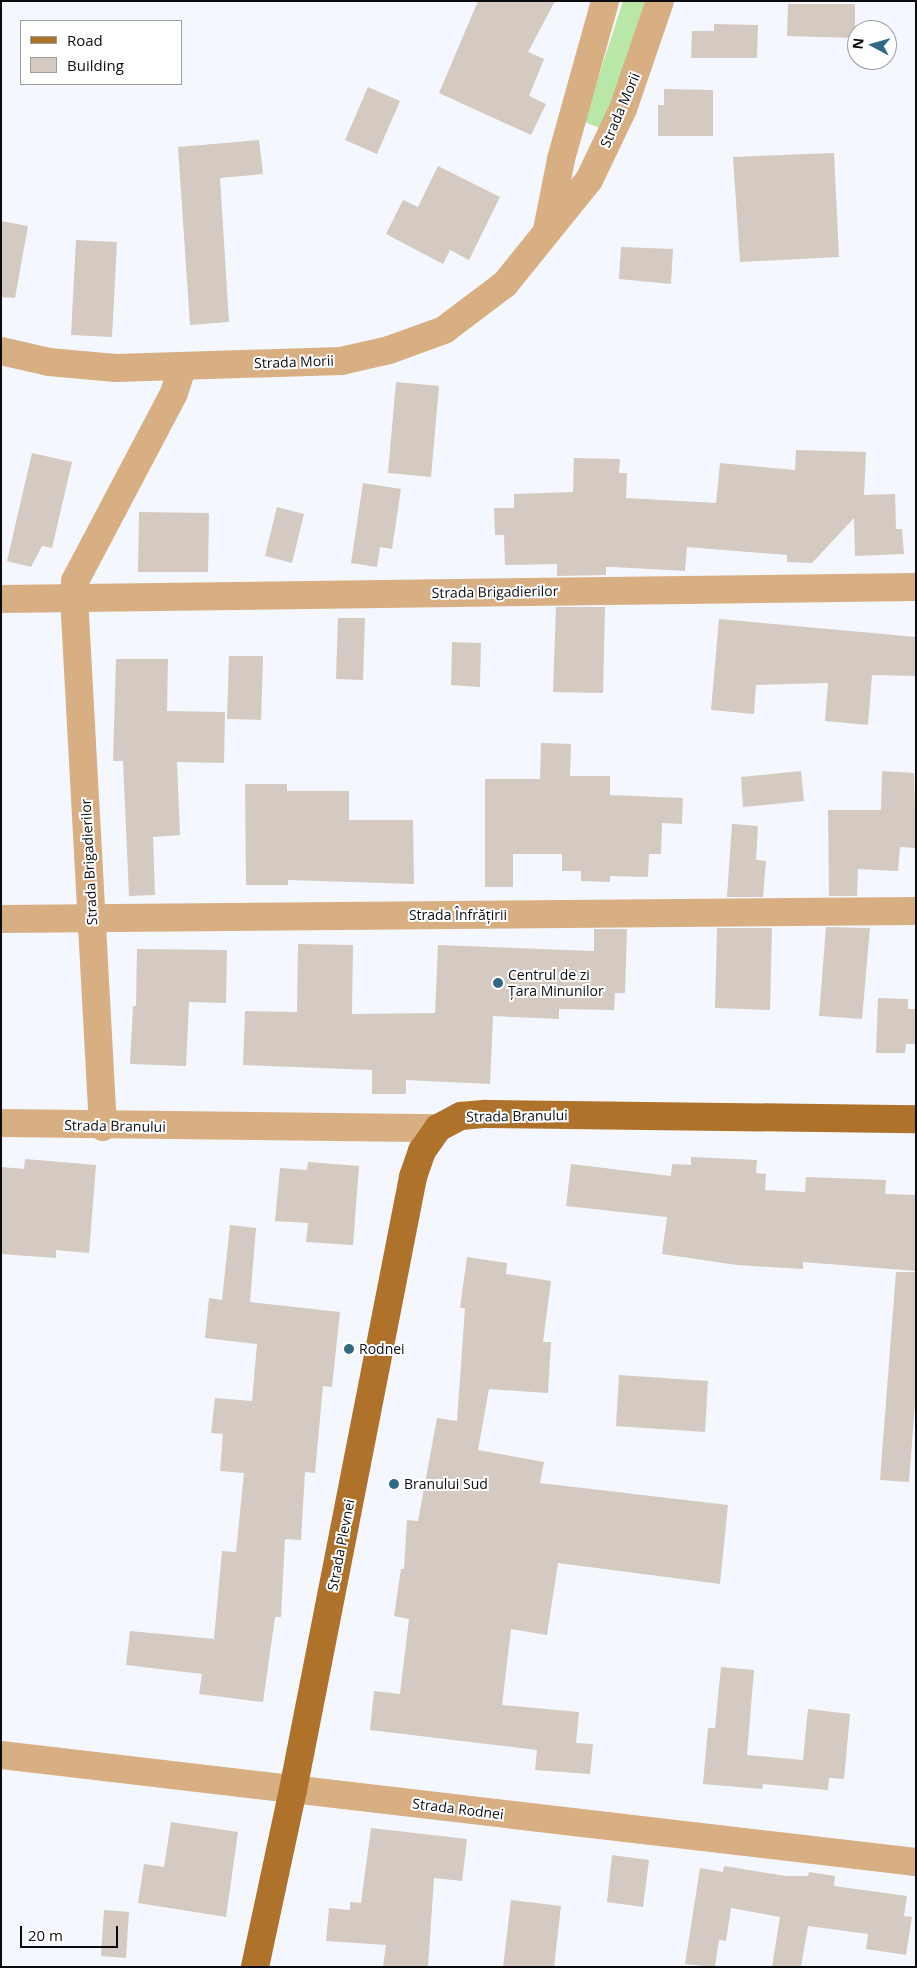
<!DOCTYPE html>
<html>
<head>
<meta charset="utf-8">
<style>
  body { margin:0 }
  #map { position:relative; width:917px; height:1968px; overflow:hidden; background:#f4f7fe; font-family:"Open Sans",sans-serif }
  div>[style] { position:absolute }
  .green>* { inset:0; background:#b9e7a7 }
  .building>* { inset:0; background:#d4cac1 }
  .minor>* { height:28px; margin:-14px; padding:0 14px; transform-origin:14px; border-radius:14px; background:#d8ae83 }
  .major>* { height:28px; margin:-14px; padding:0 14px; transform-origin:14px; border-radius:14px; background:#ae722a }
  .dots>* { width:14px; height:14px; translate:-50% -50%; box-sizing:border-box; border:2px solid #fff; border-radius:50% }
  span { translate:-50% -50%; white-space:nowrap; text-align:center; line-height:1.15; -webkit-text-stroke:4px #fff; paint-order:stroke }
  .street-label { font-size:14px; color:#0b0c10 }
  .poi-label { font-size:14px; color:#0b0c10 }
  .left { translate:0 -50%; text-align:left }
  .frame { position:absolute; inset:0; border:2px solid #0b0c10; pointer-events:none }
  .legend { position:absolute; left:20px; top:20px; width:162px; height:65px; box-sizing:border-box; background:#fff; border:1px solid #9d9e9f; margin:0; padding:6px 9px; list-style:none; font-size:15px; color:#0b0c10 }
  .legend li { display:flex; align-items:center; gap:10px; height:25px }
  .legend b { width:25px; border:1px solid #9d9e9f }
  .north { position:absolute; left:847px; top:20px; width:50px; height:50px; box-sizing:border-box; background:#fff; border:1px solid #9d9e9f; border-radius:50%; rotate:276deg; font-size:14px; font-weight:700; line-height:20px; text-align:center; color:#0b0c10 }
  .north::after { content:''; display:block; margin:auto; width:18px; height:22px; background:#306983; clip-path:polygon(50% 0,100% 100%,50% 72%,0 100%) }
  .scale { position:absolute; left:20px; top:1926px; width:98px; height:22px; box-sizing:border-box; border:2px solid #0b0c10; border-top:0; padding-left:6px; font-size:15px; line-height:18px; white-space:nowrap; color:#0b0c10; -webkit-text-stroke:4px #fff; paint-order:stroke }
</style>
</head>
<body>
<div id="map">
  <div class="green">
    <i style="clip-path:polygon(623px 1px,645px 1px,615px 101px,603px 129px,584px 122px)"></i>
  </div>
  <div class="building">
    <i style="clip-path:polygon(478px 1px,555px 1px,528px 52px,544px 59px,529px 96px,546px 104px,531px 135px,439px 93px)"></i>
    <i style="clip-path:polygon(788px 4px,855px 4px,855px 38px,787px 36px)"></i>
    <i style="clip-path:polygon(714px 24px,758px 25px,757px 58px,691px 58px,692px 31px,714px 31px)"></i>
    <i style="clip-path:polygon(368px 87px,400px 101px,377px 154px,345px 140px)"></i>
    <i style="clip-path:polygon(664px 89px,713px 90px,713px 136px,658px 136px,658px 105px,664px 105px)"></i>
    <i style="clip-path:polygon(259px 140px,263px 174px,220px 178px,229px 322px,190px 325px,178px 147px)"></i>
    <i style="clip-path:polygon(834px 153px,839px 257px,740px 262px,733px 157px)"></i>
    <i style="clip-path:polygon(438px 166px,500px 197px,469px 260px,450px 250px,443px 264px,386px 234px,403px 200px,418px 207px)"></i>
    <i style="clip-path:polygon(1px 221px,28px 226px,15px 298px,1px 297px)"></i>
    <i style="clip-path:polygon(76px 240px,117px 242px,112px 337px,71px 335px)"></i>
    <i style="clip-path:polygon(621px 247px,673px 249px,671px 284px,619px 279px)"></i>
    <i style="clip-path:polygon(396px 382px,439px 386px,431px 477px,388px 473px)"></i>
    <i style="clip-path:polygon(796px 450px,866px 452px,864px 495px,895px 494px,896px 529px,902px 529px,904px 554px,855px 556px,854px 518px,812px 563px,787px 562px,787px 555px,687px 547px,685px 571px,614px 567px,606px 567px,606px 575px,557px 576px,557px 564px,505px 565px,504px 535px,495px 535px,494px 508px,514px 508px,514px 494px,573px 492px,574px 458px,620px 459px,619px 473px,627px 473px,626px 498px,716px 503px,720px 463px,795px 470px)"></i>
    <i style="clip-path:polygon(32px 453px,72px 462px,52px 548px,42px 546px,31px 567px,7px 561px)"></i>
    <i style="clip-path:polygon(363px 483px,401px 489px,392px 549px,380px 547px,377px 567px,351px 563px)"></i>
    <i style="clip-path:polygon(277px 507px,304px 514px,292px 563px,265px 556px)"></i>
    <i style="clip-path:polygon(139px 512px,209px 513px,208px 572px,138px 572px)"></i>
    <i style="clip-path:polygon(556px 607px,605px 607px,603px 693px,553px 692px)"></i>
    <i style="clip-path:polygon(338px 618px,365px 618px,363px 680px,336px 679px)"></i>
    <i style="clip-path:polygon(719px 619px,916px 637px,916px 676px,872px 675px,868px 725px,825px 721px,828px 683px,756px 685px,754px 714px,711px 710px)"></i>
    <i style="clip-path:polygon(452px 642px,481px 643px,480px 687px,451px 685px)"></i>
    <i style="clip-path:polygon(229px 656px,263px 656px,261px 720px,227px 719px)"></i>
    <i style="clip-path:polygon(116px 659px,168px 659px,167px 711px,225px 712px,224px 763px,177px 762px,180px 835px,153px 837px,155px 895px,129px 896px,123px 761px,113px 761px)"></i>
    <i style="clip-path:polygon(541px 743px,571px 744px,570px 776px,610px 776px,610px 795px,683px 798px,682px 824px,662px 823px,661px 854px,649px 854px,648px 877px,610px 876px,610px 882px,581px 881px,581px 871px,562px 871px,562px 854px,513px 854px,513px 887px,485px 887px,485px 779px,540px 779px)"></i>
    <i style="clip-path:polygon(801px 771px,804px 801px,743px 807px,741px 777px)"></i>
    <i style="clip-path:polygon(882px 771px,914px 773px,916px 848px,900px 847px,898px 871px,858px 869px,857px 896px,829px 896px,828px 810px,881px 810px)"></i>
    <i style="clip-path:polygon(245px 784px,287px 784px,287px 791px,349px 791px,349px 820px,413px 820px,414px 884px,288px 880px,288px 885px,246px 885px)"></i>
    <i style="clip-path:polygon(732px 824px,758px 826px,756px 860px,766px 861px,763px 897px,727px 897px)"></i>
    <i style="clip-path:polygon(826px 927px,870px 928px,862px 1019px,819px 1016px)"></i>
    <i style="clip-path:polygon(717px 928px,772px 928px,770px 1010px,715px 1008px)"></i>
    <i style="clip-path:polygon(594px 929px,627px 929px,625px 993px,615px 993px,614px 1010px,559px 1009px,559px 1019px,493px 1016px,490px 1084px,406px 1080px,406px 1094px,372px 1094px,372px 1070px,243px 1065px,245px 1011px,297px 1012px,298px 944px,353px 945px,352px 1014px,435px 1013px,438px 945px,594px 951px)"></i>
    <i style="clip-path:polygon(137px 949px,227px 950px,226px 1003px,189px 1002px,186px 1066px,130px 1064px,133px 1006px,136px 1006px)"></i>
    <i style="clip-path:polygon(878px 998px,908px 999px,908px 1009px,916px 1009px,916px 1044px,906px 1044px,905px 1053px,876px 1053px)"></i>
    <i style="clip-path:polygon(691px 1157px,757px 1160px,756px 1173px,766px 1174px,765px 1190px,805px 1192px,806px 1177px,886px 1180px,885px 1194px,916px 1195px,916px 1271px,803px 1262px,803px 1269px,737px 1265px,662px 1254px,667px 1217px,566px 1206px,571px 1164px,671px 1176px,672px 1164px,691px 1165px)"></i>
    <i style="clip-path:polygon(25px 1159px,96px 1165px,89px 1253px,56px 1250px,56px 1258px,1px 1254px,1px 1167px,24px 1169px)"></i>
    <i style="clip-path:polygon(308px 1162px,359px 1166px,353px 1245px,306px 1242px,308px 1223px,275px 1221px,280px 1168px,307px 1170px)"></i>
    <i style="clip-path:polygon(230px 1225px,256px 1228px,250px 1302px,340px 1312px,332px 1387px,323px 1386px,315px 1473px,305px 1472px,301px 1540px,285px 1539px,281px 1617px,275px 1617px,263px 1702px,199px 1694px,202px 1674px,126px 1665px,130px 1631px,214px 1639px,222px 1551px,236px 1552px,244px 1473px,220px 1471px,223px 1434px,211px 1433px,215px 1398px,252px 1401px,257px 1344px,205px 1338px,209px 1298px,222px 1300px)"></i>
    <i style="clip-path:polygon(467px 1257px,507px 1263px,506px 1274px,551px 1281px,543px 1342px,551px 1342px,548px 1393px,489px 1389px,478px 1450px,544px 1462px,540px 1483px,728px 1505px,720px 1584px,558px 1563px,547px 1635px,511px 1629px,502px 1705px,579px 1712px,576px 1743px,593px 1744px,590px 1774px,535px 1770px,537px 1750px,370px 1730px,374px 1691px,400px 1694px,409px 1619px,394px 1616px,401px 1569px,404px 1569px,407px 1520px,418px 1521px,437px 1418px,457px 1421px,465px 1308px,460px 1308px)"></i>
    <i style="clip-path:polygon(896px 1272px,916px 1272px,916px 1390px,909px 1482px,880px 1480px)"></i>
    <i style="clip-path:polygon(619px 1375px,708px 1381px,705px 1432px,616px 1426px)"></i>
    <i style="clip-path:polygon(721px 1667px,754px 1670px,747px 1755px,803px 1760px,808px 1709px,850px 1714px,844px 1779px,829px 1778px,828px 1790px,763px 1784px,762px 1789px,703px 1784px,708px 1728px,715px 1728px)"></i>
    <i style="clip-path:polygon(171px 1822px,238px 1832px,226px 1917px,138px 1903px,144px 1864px,164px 1867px)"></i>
    <i style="clip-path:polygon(371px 1828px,467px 1839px,462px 1881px,434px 1878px,428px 1967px,383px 1967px,386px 1945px,326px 1941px,329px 1908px,350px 1910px,350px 1902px,361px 1903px)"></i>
    <i style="clip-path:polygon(612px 1855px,649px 1860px,643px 1907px,607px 1902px)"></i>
    <i style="clip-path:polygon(724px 1866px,786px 1876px,808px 1876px,809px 1872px,835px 1876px,834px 1886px,907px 1896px,904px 1916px,912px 1917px,906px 1955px,866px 1949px,868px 1934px,808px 1926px,801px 1967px,772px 1967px,780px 1917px,731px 1908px,726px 1941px,719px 1940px,715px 1967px,685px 1964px,700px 1868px,723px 1872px)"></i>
    <i style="clip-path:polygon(511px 1900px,561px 1906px,554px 1967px,503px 1967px)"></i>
    <i style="clip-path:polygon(104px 1910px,129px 1912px,126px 1958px,101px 1956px)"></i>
  </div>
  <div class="minor">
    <i style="left:547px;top:230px;width:72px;rotate:-78.8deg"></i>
    <i style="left:561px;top:159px;width:164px;rotate:-74.4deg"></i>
    <i style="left:1px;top:351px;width:49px;rotate:12.9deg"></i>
    <i style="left:49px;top:362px;width:67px;rotate:5.1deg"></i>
    <i style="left:116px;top:368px;width:225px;rotate:-1.8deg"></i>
    <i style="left:341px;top:361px;width:49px;rotate:-12.9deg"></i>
    <i style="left:389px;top:350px;width:59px;rotate:-20deg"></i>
    <i style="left:444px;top:330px;width:76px;rotate:-37deg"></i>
    <i style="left:505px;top:284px;width:134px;rotate:-51.1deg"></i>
    <i style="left:589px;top:180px;width:79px;rotate:-64.4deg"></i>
    <i style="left:623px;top:109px;width:114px;rotate:-71.1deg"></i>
    <i style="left:1px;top:599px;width:915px;rotate:-0.75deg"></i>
    <i style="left:1px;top:919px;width:915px;rotate:-0.5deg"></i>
    <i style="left:1px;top:1123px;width:437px;rotate:0.7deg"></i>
    <i style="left:103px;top:1127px;width:531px;rotate:-93.13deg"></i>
    <i style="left:74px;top:597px;width:16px;rotate:-86deg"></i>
    <i style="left:75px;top:581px;width:212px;rotate:-62.2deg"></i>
    <i style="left:174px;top:393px;width:26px;rotate:-72deg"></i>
    <i style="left:1px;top:1755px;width:921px;rotate:6.67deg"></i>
  </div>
  <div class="major">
    <i style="left:255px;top:1967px;width:181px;rotate:-77.9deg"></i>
    <i style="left:293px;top:1790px;width:625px;rotate:-78.92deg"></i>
    <i style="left:413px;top:1177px;width:28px;rotate:-71deg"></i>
    <i style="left:422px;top:1151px;width:28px;rotate:-55deg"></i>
    <i style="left:438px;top:1128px;width:26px;rotate:-28deg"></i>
    <i style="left:461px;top:1116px;width:25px;rotate:-5deg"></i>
    <i style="left:486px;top:1114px;width:430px;rotate:0.7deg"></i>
  </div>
  <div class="dots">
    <i style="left:498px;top:983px;background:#306983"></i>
    <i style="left:349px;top:1349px;background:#306983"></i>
    <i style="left:394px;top:1484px;background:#306983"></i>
  </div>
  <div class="street-label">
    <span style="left:620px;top:110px;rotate:-67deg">Strada Morii</span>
    <span style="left:294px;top:362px;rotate:-2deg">Strada Morii</span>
    <span style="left:495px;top:592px;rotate:-1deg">Strada Brigadierilor</span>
    <span style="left:89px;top:862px;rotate:-93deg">Strada Brigadierilor</span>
    <span style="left:458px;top:915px">Strada Înfrățirii</span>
    <span style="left:517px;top:1116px;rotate:-1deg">Strada Branului</span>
    <span style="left:115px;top:1126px;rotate:1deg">Strada Branului</span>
    <span style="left:341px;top:1545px;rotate:-79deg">Strada Plevnei</span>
    <span style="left:458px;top:1809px;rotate:7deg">Strada Rodnei</span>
  </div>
  <div class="poi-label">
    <span class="left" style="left:508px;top:983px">Centrul de zi<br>Țara Minunilor</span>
    <span class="left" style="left:359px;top:1349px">Rodnei</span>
    <span class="left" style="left:404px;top:1484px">Branului Sud</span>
  </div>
  <div class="frame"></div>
  <ul class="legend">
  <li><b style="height:6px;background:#ae722a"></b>Road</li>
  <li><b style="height:14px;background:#d4cac1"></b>Building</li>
  </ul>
  <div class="north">N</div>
  <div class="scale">20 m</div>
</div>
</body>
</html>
